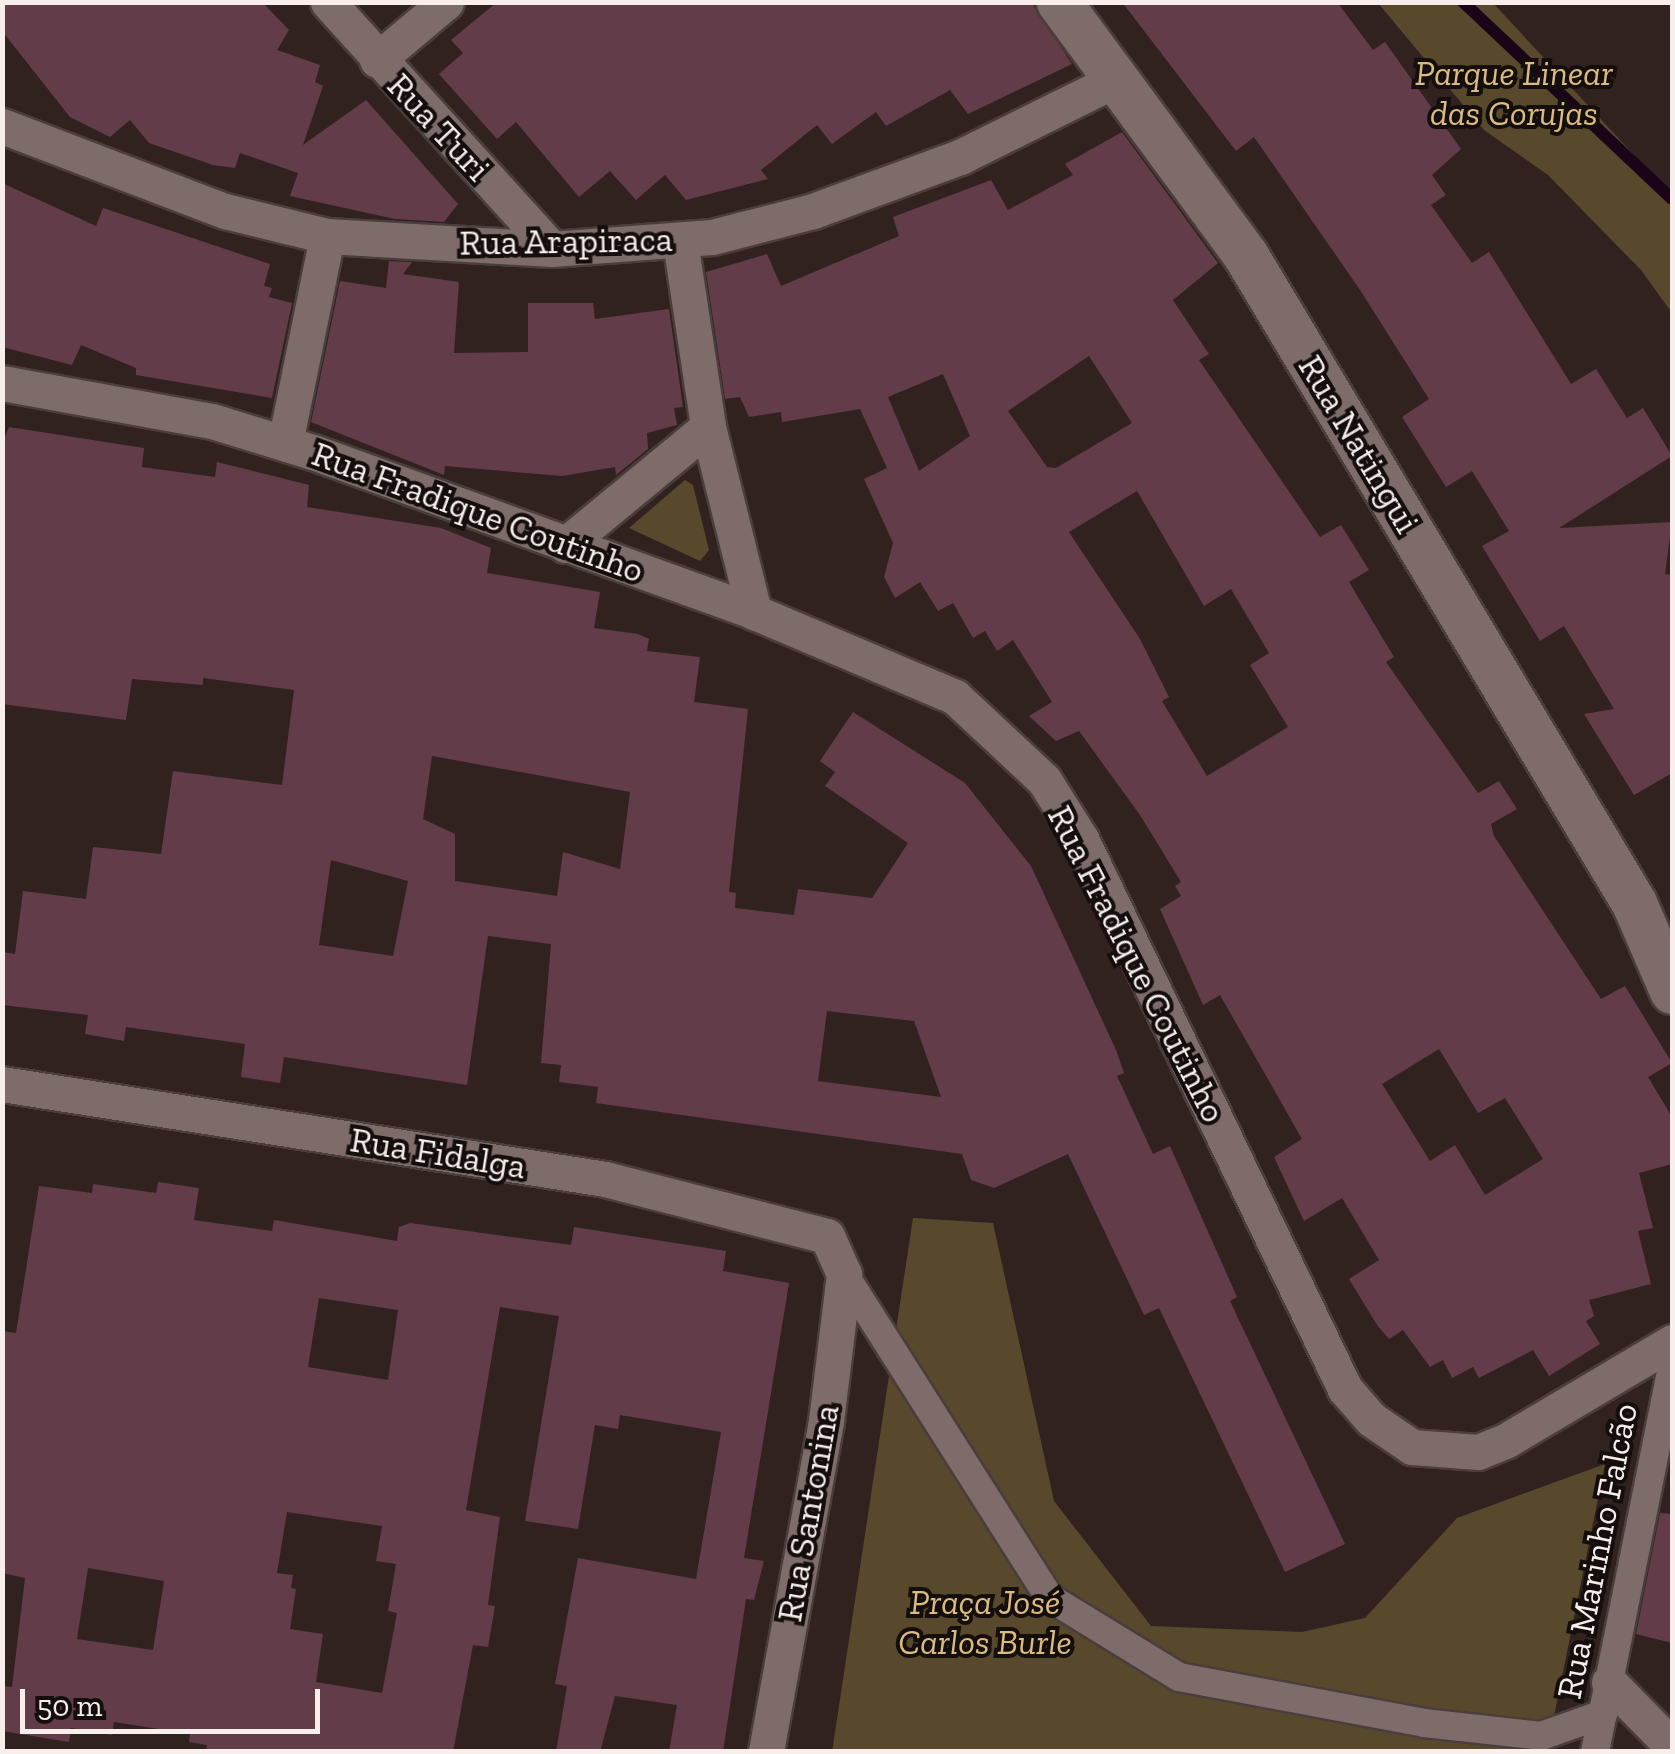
<!DOCTYPE html>
<html>
<head>
<meta charset="utf-8">
<style>
  body { margin:0 }
  #map { position:relative; width:1675px; height:1754px; overflow:hidden; background:#312220; font-family:"Zilla Slab",serif }
  div>[style] { position:absolute }
  .green>* { inset:0; background:#58492d }
  .stream>* { height:12px; margin:-6px; padding:0 6px; transform-origin:6px; border-radius:6px; background:#1a0418 }
  .building>* { inset:0; background:#623c48 }
  .roads { filter:drop-shadow(2px 0 #493e3c) drop-shadow(-2px 0 #493e3c) drop-shadow(0 2px #493e3c) drop-shadow(0 -2px #493e3c) }
  .pedestrian>* { height:28px; margin:-14px; padding:0 14px; transform-origin:14px; border-radius:14px; background:#7e6c6a }
  .minor>* { height:35px; margin:-17.5px; padding:0 17.5px; transform-origin:17.5px; border-radius:17.5px; background:#7e6c6a }
  .tertiary>* { height:45px; margin:-22.5px; padding:0 22.5px; transform-origin:22.5px; border-radius:22.5px; background:#7e6c6a }
  span { translate:-50% -50%; white-space:nowrap; text-align:center; line-height:1.15; -webkit-text-stroke:8px #140e0d; paint-order:stroke }
  .park-label { font-size:35px; color:#dcbb80; font-style:italic }
  .street-label { font-size:35px; color:#f8eeec }
  .frame { position:absolute; inset:0; border:5px solid #f8eeec; pointer-events:none }
  .scale { position:absolute; left:20px; top:1689px; width:300px; height:45px; box-sizing:border-box; border:5px solid #f8eeec; border-top:0; padding-left:12px; font-size:30px; line-height:35px; white-space:nowrap; color:#f8eeec; -webkit-text-stroke:8px #140e0d; paint-order:stroke }
</style>
</head>
<body>
<div id="map">
  <div class="green">
    <i style="clip-path:polygon(1378px 3px,1493px 3px,1672px 196px,1672px 313px,1641px 270px,1548px 175px,1484px 130px)"></i>
    <i style="clip-path:polygon(685px 480px,693px 485px,709px 550px,700px 561px,629px 528px)"></i>
    <i style="clip-path:polygon(913px 1218px,993px 1223px,1054px 1501px,1151px 1626px,1302px 1632px,1365px 1618px,1457px 1518px,1605px 1464px,1547px 1751px,832px 1752px)"></i>
  </div>
  <div class="stream">
    <i style="left:1463px;top:2px;width:287px;rotate:43.3deg"></i>
  </div>
  <div class="building">
    <i style="clip-path:polygon(2px 2px,262px 2px,289px 30px,277px 50px,320px 65px,315px 82px,323px 86px,303px 145px,366px 100px,458px 204px,444px 222px,395px 219px,290px 196px,298px 173px,240px 153px,235px 168px,213px 165px,149px 143px,130px 120px,110px 137px,70px 117px,2px 31px)"></i>
    <i style="clip-path:polygon(497px 2px,1031px 2px,1072px 64px,968px 114px,950px 90px,886px 126px,876px 112px,832px 144px,817px 125px,761px 170px,768px 179px,686px 200px,665px 175px,636px 200px,610px 171px,579px 197px,516px 122px,497px 139px,439px 74px,463px 53px,451px 40px)"></i>
    <i style="clip-path:polygon(1122px 2px,1337px 2px,1373px 50px,1385px 42px,1461px 149px,1432px 175px,1446px 195px,1431px 205px,1472px 263px,1489px 252px,1571px 384px,1596px 369px,1627px 418px,1643px 408px,1672px 456px,1559px 528px,1672px 522px,1665px 574px,1672px 575px,1672px 773px,1634px 795px,1584px 714px,1614px 709px,1564px 626px,1540px 641px,1482px 546px,1509px 531px,1472px 471px,1446px 487px,1402px 417px,1429px 399px,1360px 290px,1254px 137px,1236px 151px)"></i>
    <i style="clip-path:polygon(evenodd,1122px 132px,1218px 263px,1173px 300px,1209px 354px,1199px 360px,1320px 537px,1341px 525px,1369px 570px,1349px 582px,1394px 657px,1386px 662px,1478px 793px,1499px 781px,1517px 809px,1491px 824px,1494px 836px,1601px 999px,1625px 986px,1672px 1063px,1648px 1077px,1672px 1117px,1672px 1164px,1639px 1173px,1653px 1228px,1638px 1231px,1651px 1284px,1589px 1300px,1594px 1316px,1586px 1321px,1600px 1344px,1549px 1376px,1533px 1350px,1479px 1378px,1473px 1367px,1452px 1378px,1443px 1360px,1430px 1367px,1403px 1330px,1389px 1339px,1377px 1325px,1349px 1279px,1379px 1260px,1342px 1198px,1304px 1221px,1274px 1157px,1302px 1139px,1220px 995px,1203px 1005px,1160px 909px,1181px 896px,1175px 886px,1181px 882px,1140px 815px,1079px 731px,1056px 741px,1029px 716px,1052px 702px,1013px 640px,997px 651px,985px 631px,973px 638px,953px 603px,938px 611px,920px 582px,895px 598px,884px 577px,893px 543px,864px 479px,887px 468px,860px 409px,782px 422px,781px 412px,749px 417px,740px 397px,725px 399px,706px 272px,767px 254px,781px 286px,899px 236px,893px 217px,991px 180px,1008px 210px,1073px 175px,1065px 164px,1122px 132px,1089px 356px,1132px 423px,1056px 468px,1047px 467px,1008px 411px,1089px 356px,1122px 132px,943px 374px,970px 436px,919px 471px,888px 397px,943px 374px,1122px 132px,1137px 491px,1204px 606px,1231px 589px,1269px 653px,1250px 665px,1288px 727px,1207px 776px,1162px 701px,1169px 697px,1140px 639px,1069px 532px,1137px 491px,1122px 132px,1439px 1049px,1478px 1113px,1505px 1098px,1543px 1159px,1485px 1195px,1455px 1145px,1430px 1161px,1382px 1084px,1439px 1049px)"></i>
    <i style="clip-path:polygon(2px 183px,96px 226px,103px 208px,270px 264px,264px 286px,272px 288px,269px 297px,292px 303px,272px 398px,136px 375px,136px 368px,81px 345px,72px 365px,2px 347px)"></i>
    <i style="clip-path:polygon(389px 261px,412px 262px,403px 274px,459px 282px,454px 353px,528px 352px,528px 303px,593px 303px,595px 319px,669px 309px,683px 407px,674px 408px,677px 425px,647px 433px,648px 449px,616px 475px,615px 467px,562px 476px,445px 466px,444px 475px,311px 422px,340px 281px,386px 288px)"></i>
    <i style="clip-path:polygon(evenodd,9px 427px,144px 448px,142px 467px,215px 477px,217px 462px,309px 485px,307px 507px,441px 528px,491px 548px,487px 573px,600px 592px,594px 628px,638px 634px,649px 639px,647px 651px,700px 657px,694px 702px,748px 709px,729px 892px,736px 893px,735px 908px,794px 915px,798px 889px,872px 898px,908px 843px,825px 786px,835px 772px,820px 761px,853px 712px,965px 783px,1031px 866px,1116px 1050px,1124px 1073px,1117px 1076px,1153px 1154px,1170px 1146px,1237px 1297px,1230px 1301px,1345px 1544px,1285px 1572px,1159px 1308px,1144px 1315px,1068px 1154px,994px 1188px,971px 1180px,962px 1154px,596px 1103px,598px 1087px,559px 1082px,561px 1065px,541px 1063px,551px 944px,488px 936px,467px 1085px,284px 1057px,280px 1083px,241px 1077px,245px 1044px,126px 1027px,124px 1041px,85px 1034px,88px 1015px,2px 1005px,2px 952px,15px 954px,23px 891px,86px 899px,93px 847px,161px 854px,173px 771px,282px 785px,294px 690px,203px 678px,203px 685px,132px 679px,126px 720px,2px 704px,2px 444px,9px 427px,432px 756px,630px 792px,620px 869px,563px 852px,557px 896px,455px 881px,455px 834px,423px 819px,432px 756px,9px 427px,331px 860px,408px 881px,393px 956px,319px 945px,331px 860px,9px 427px,827px 1011px,914px 1021px,941px 1097px,818px 1081px,827px 1011px)"></i>
    <i style="clip-path:polygon(evenodd,158px 1182px,199px 1188px,194px 1220px,272px 1231px,274px 1220px,397px 1241px,399px 1227px,410px 1223px,571px 1245px,574px 1227px,726px 1251px,723px 1271px,789px 1283px,744px 1558px,764px 1561px,754px 1600px,746px 1599px,723px 1752px,669px 1752px,677px 1705px,615px 1696px,600px 1752px,556px 1752px,567px 1686px,555px 1684px,578px 1558px,696px 1579px,721px 1432px,620px 1415px,618px 1429px,595px 1425px,578px 1529px,525px 1521px,559px 1316px,500px 1307px,466px 1510px,500px 1517px,488px 1605px,495px 1606px,488px 1647px,473px 1645px,453px 1752px,206px 1752px,207px 1745px,189px 1742px,190px 1734px,114px 1722px,112px 1735px,71px 1728px,69px 1742px,2px 1731px,2px 1686px,12px 1687px,25px 1578px,2px 1573px,2px 1331px,16px 1333px,39px 1186px,92px 1193px,93px 1184px,156px 1193px,158px 1182px,319px 1298px,398px 1310px,388px 1380px,308px 1367px,319px 1298px,158px 1182px,287px 1512px,382px 1526px,376px 1561px,396px 1564px,388px 1611px,397px 1613px,382px 1693px,316px 1682px,323px 1634px,290px 1629px,296px 1589px,291px 1588px,293px 1575px,277px 1573px,287px 1512px,158px 1182px,88px 1568px,164px 1581px,153px 1650px,77px 1639px,88px 1568px)"></i>
    <i style="clip-path:polygon(1660px 1513px,1672px 1514px,1672px 1643px,1636px 1634px)"></i>
  </div>
  <div class="roads">
    <div class="pedestrian">
      <i style="left:844px;top:1274px;width:384px;rotate:57.6deg"></i>
      <i style="left:1050px;top:1598px;width:151px;rotate:31.5deg"></i>
      <i style="left:1179px;top:1677px;width:249px;rotate:10.6deg"></i>
      <i style="left:1424px;top:1723px;width:118px;rotate:6.3deg"></i>
      <i style="left:1541px;top:1736px;width:66px;rotate:-19.5deg"></i>
      <i style="left:1595px;top:1752px;width:395px;rotate:-78.7deg"></i>
    </div>
    <div class="minor">
      <i style="left:328px;top:2px;width:333px;rotate:47.8deg"></i>
      <i style="left:377px;top:60px;width:90px;rotate:-40deg"></i>
      <i style="left:2px;top:126px;width:239px;rotate:20.9deg"></i>
      <i style="left:225px;top:211px;width:105px;rotate:13.8deg"></i>
      <i style="left:327px;top:236px;width:225px;rotate:3.3deg"></i>
      <i style="left:552px;top:249px;width:160px;rotate:-4.3deg"></i>
      <i style="left:712px;top:237px;width:104px;rotate:-14.4deg"></i>
      <i style="left:813px;top:211px;width:157px;rotate:-20.2deg"></i>
      <i style="left:960px;top:157px;width:175px;rotate:-26.4deg"></i>
      <i style="left:680px;top:241px;width:188px;rotate:81.4deg"></i>
      <i style="left:708px;top:427px;width:191px;rotate:76deg"></i>
      <i style="left:2px;top:383px;width:213px;rotate:10.3deg"></i>
      <i style="left:212px;top:421px;width:106px;rotate:17.1deg"></i>
      <i style="left:313px;top:452px;width:469px;rotate:19.9deg"></i>
      <i style="left:754px;top:612px;width:218px;rotate:22.9deg"></i>
      <i style="left:955px;top:697px;width:122px;rotate:43deg"></i>
      <i style="left:1044px;top:780px;width:70px;rotate:57.9deg"></i>
      <i style="left:1081px;top:839px;width:610px;rotate:64.36deg"></i>
      <i style="left:1345px;top:1389px;width:40px;rotate:49deg"></i>
      <i style="left:1371px;top:1419px;width:50px;rotate:34.3deg"></i>
      <i style="left:1412px;top:1447px;width:66px;rotate:4.3deg"></i>
      <i style="left:1478px;top:1452px;width:31px;rotate:-22deg"></i>
      <i style="left:1507px;top:1440px;width:192px;rotate:-30.7deg"></i>
      <i style="left:285px;top:443px;width:211px;rotate:-78.5deg"></i>
      <i style="left:565px;top:545px;width:185px;rotate:-39.5deg"></i>
      <i style="left:2px;top:1084px;width:610px;rotate:8.95deg"></i>
      <i style="left:605px;top:1179px;width:229px;rotate:14.4deg"></i>
      <i style="left:827px;top:1236px;width:42px;rotate:65.9deg"></i>
      <i style="left:844px;top:1274px;width:148px;rotate:97deg"></i>
      <i style="left:826px;top:1421px;width:336px;rotate:100.3deg"></i>
      <i style="left:1609px;top:1682px;width:90px;rotate:45.5deg"></i>
    </div>
    <div class="tertiary">
      <i style="left:1059px;top:2px;width:315px;rotate:53.6deg"></i>
      <i style="left:1246px;top:256px;width:754px;rotate:59.05deg"></i>
      <i style="left:1634px;top:903px;width:96px;rotate:66.6deg"></i>
    </div>
  </div>
  <div class="park-label">
    <span style="left:1514px;top:93px">Parque Linear<br>das Corujas</span>
    <span style="left:985px;top:1622px">Praça José<br>Carlos Burle</span>
  </div>
  <div class="street-label">
    <span style="left:439px;top:127px;rotate:47deg">Rua Turi</span>
    <span style="left:566px;top:241px;rotate:-1deg">Rua Arapiraca</span>
    <span style="left:1359px;top:444px;rotate:59deg">Rua Natingui</span>
    <span style="left:478px;top:512px;rotate:20deg">Rua Fradique Coutinho</span>
    <span style="left:1137px;top:964px;rotate:63deg">Rua Fradique Coutinho</span>
    <span style="left:438px;top:1153px;rotate:9deg">Rua Fidalga</span>
    <span style="left:808px;top:1513px;rotate:-80deg">Rua Santonina</span>
    <span style="left:1597px;top:1551px;rotate:-79deg">Rua Marinho Falcão</span>
  </div>
  <div class="frame"></div>
  <div class="scale">50 m</div>
</div>
</body>
</html>
